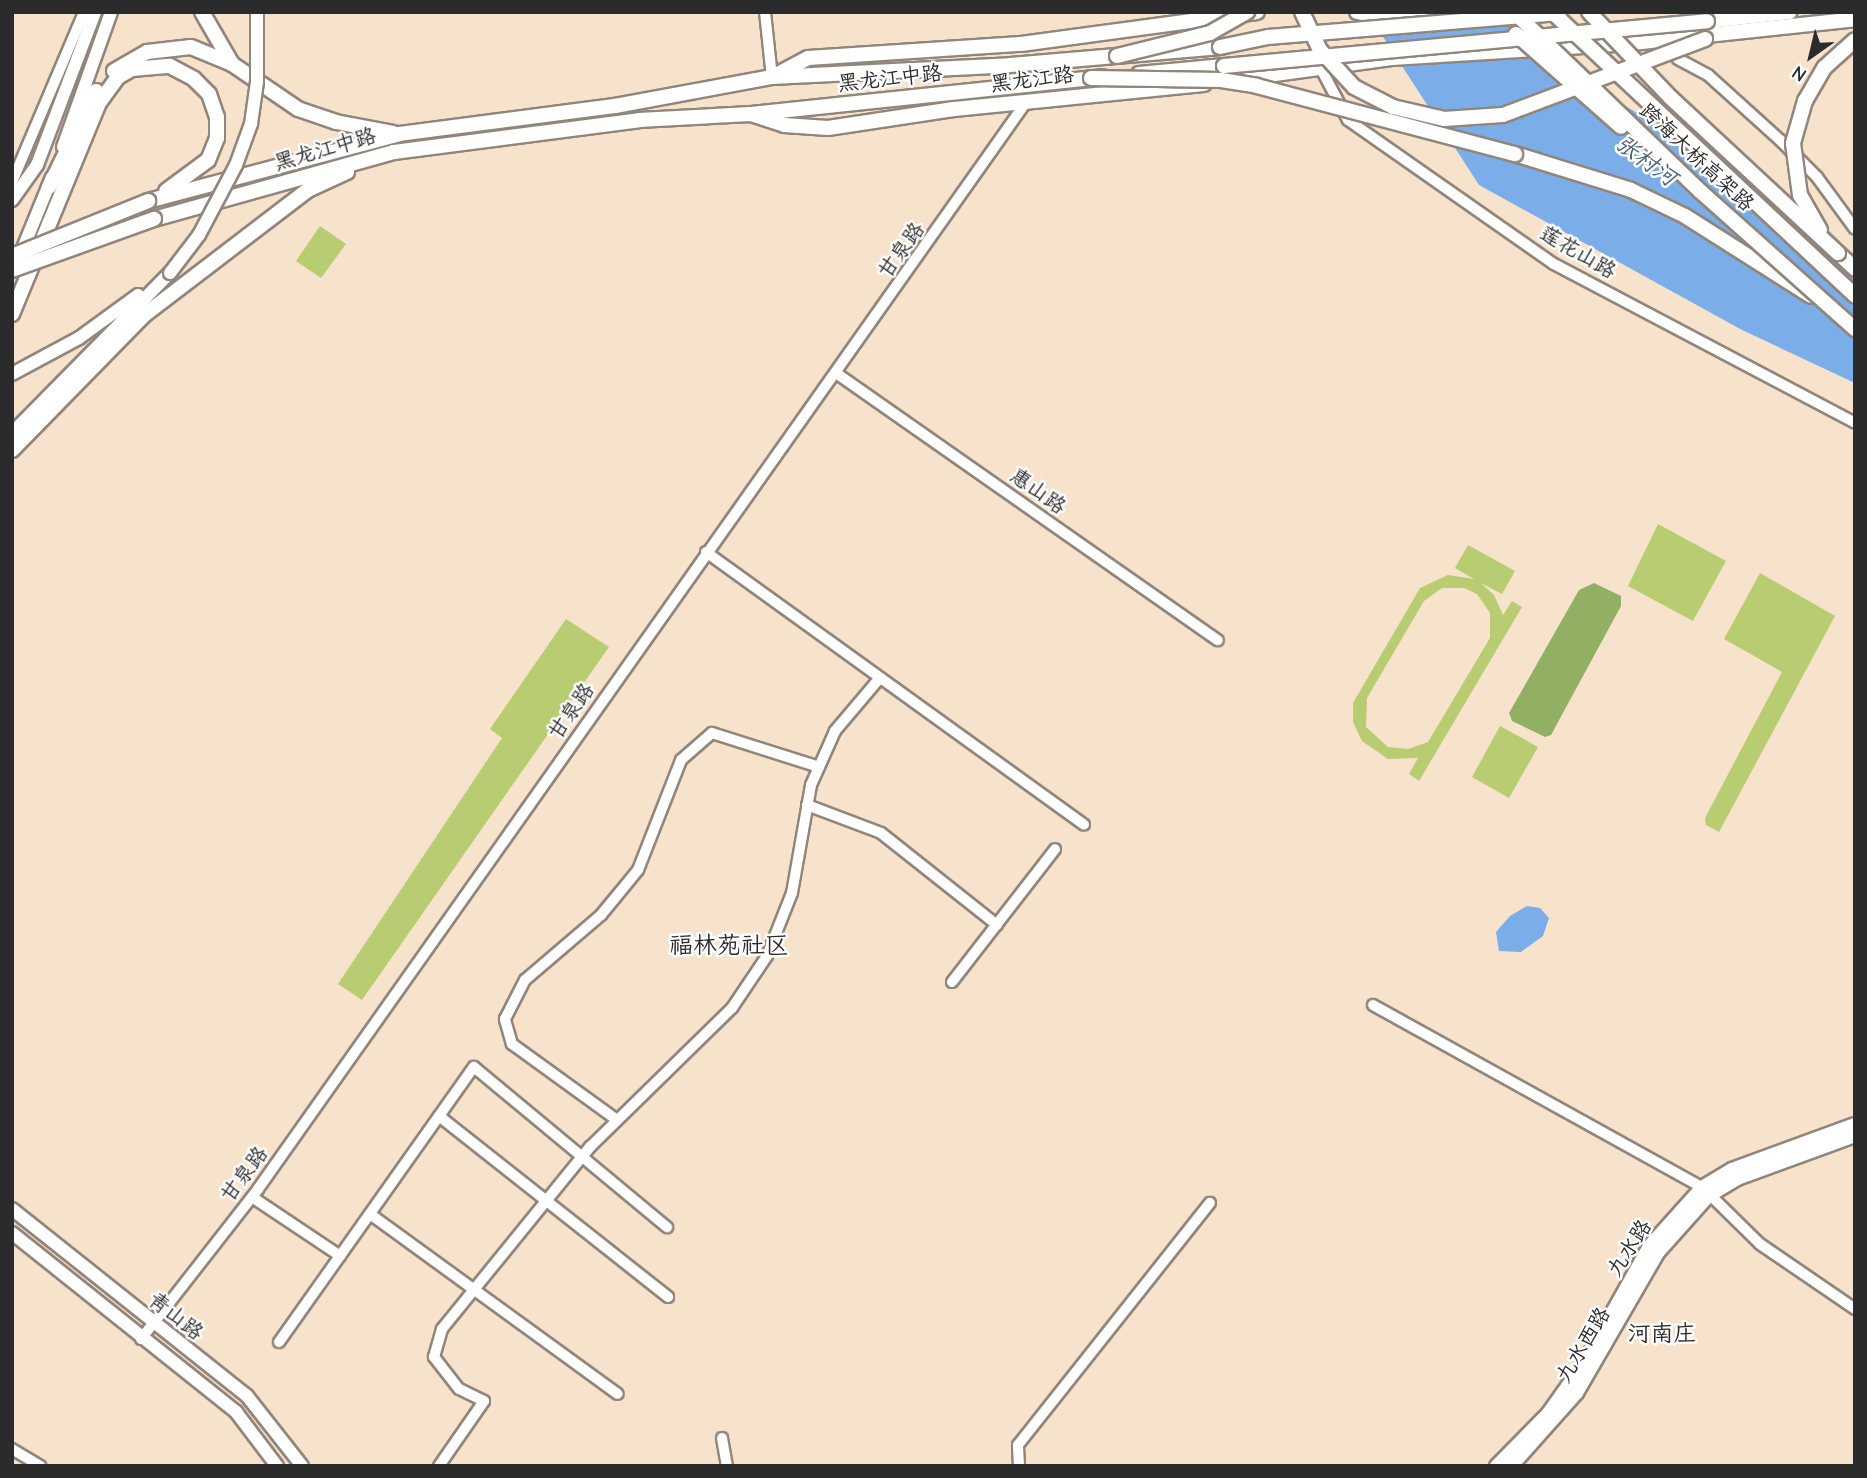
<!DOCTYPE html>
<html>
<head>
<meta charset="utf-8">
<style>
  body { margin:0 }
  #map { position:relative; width:1867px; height:1478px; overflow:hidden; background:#f7e2cb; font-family:"Comic Neue","LXGW WenKai TC",sans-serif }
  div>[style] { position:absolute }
  .green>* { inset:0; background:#b8cd71 }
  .forest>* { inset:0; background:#92b063 }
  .water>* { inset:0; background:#7baee8 }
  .roads { filter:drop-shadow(2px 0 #91867b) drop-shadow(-2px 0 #91867b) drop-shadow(0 2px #91867b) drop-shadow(0 -2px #91867b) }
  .minor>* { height:10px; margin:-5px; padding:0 5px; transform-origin:5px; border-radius:5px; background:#fff }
  .major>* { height:12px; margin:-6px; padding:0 6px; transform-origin:6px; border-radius:6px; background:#fff }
  .highway>* { height:14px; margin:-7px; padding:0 7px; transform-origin:7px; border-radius:7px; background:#fff }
  .bridges { filter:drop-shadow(2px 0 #91867b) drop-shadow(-2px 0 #91867b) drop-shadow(0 2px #91867b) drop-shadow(0 -2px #91867b) }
  .major-bridge>* { height:12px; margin:-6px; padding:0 6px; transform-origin:6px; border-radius:6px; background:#fff }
  .highway-bridge>* { height:14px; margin:-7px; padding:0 7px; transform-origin:7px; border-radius:7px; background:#fff }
  span { translate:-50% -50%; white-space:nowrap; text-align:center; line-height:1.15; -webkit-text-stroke:5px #fff; paint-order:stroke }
  .street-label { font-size:21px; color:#2b2b2b }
  .water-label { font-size:23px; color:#4b5f77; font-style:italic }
  .neighbourhood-label { font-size:23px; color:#2b2b2b }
  .quarter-label { font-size:24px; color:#2b2b2b }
  .frame { position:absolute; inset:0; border:14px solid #2b2b2b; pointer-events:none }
  .north { position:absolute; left:1776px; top:21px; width:70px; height:70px; -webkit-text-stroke:5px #fff; paint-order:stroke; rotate:214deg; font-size:19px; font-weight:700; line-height:28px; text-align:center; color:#2b2b2b }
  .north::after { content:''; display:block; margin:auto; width:24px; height:32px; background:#2b2b2b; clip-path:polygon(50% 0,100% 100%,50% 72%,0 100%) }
</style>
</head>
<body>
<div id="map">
  <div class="green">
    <i style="clip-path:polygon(320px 226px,346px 244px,321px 278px,296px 261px)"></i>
    <i style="clip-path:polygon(1658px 524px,1726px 561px,1693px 621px,1628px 586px)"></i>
    <i style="clip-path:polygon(evenodd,1468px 545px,1515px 571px,1502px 594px,1481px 583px,1494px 595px,1503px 615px,1512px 601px,1522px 607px,1419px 781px,1409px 774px,1418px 758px,1388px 759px,1362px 741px,1353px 722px,1353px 703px,1420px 588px,1448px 575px,1474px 579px,1455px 568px,1468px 545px,1442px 588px,1464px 588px,1477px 594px,1490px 613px,1490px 638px,1428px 742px,1408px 749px,1388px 747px,1366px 727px,1367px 698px,1424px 601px,1442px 588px)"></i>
    <i style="clip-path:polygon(1760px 573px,1835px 616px,1719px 832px,1706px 825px,1705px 818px,1782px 672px,1724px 639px)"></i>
    <i style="clip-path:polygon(566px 619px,609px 647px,362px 1000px,338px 984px,502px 738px,490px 729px)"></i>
    <i style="clip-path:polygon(1500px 726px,1538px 747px,1509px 798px,1472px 777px)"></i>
  </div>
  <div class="forest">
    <i style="clip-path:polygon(1594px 583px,1621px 596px,1621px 606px,1551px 735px,1545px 737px,1512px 721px,1509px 713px,1579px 590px)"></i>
  </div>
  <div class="water">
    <i style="clip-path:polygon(1367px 12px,1492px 12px,1557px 64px,1828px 230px,1855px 257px,1855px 383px,1742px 330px,1479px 185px)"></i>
    <i style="clip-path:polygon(1527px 906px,1540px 908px,1549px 918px,1543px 936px,1521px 952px,1499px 951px,1496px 932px,1510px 916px)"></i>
  </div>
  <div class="roads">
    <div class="minor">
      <i style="left:765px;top:12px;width:65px;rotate:83.9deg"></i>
      <i style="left:1672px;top:47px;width:13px;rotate:63deg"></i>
      <i style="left:1678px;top:59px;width:34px;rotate:28deg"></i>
      <i style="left:1708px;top:75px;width:97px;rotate:42.1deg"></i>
      <i style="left:1780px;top:140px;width:52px;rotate:45deg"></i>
      <i style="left:1817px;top:177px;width:64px;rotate:53.8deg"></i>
      <i style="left:1319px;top:65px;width:62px;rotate:62.2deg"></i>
      <i style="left:1348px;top:120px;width:251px;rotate:35deg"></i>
      <i style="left:1554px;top:264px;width:340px;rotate:27.8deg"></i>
      <i style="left:12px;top:182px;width:185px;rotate:-67deg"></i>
      <i style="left:836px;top:373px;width:466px;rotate:35deg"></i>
      <i style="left:706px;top:552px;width:466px;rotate:35.8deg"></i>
      <i style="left:807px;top:805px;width:79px;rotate:20.7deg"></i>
      <i style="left:881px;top:833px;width:148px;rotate:38.4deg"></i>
      <i style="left:952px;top:982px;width:168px;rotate:-52.2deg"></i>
      <i style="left:1373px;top:1005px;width:376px;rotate:29deg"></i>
      <i style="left:1702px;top:1187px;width:81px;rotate:44.5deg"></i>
      <i style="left:1760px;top:1244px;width:115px;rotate:34.4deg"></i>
      <i style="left:439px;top:1116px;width:292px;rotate:38.3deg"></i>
      <i style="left:617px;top:1120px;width:130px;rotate:-144.1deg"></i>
      <i style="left:512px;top:1044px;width:26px;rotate:-106deg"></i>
      <i style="left:505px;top:1019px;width:44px;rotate:-62.9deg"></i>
      <i style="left:525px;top:980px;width:100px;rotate:-40.5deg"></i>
      <i style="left:601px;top:915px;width:58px;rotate:-50.6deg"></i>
      <i style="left:638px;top:870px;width:118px;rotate:-68.6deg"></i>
      <i style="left:681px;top:760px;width:41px;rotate:-41.1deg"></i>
      <i style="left:712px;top:733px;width:112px;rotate:17.6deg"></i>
      <i style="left:252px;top:1197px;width:106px;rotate:33.8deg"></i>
      <i style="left:370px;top:1214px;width:306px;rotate:36deg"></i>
      <i style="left:141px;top:1339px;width:190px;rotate:-52deg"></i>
      <i style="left:258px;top:1189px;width:1332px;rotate:-54.75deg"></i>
      <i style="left:279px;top:1342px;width:337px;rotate:-54.7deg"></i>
      <i style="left:474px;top:1067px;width:251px;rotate:39.7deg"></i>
      <i style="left:722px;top:1438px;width:28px;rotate:80deg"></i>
      <i style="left:12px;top:1449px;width:33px;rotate:31deg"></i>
      <i style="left:439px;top:1466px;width:79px;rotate:-55.3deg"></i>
      <i style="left:484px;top:1401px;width:28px;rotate:-154deg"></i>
      <i style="left:459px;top:1389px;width:41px;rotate:-128deg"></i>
      <i style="left:434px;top:1357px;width:29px;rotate:-74deg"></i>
      <i style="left:442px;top:1329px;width:235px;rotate:-50.9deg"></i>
      <i style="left:590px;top:1147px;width:199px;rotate:-44.4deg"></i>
      <i style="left:732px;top:1008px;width:63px;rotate:-56.1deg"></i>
      <i style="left:767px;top:956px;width:68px;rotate:-68.4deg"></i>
      <i style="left:792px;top:893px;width:110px;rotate:-80deg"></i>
      <i style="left:811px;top:785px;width:59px;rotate:-66deg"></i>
      <i style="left:835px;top:731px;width:68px;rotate:-49.8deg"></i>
      <i style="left:1019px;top:1466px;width:21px;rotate:-93deg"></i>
      <i style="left:1018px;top:1445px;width:309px;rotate:-51.6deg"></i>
    </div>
    <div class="major">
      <i style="left:63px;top:147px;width:143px;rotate:-70.4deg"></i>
      <i style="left:12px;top:200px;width:43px;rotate:-54.5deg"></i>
      <i style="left:37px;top:165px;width:164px;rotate:-69.2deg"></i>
      <i style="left:19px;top:258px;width:87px;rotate:-67.8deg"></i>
      <i style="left:12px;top:374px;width:76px;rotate:-28.2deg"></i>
      <i style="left:79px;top:338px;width:73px;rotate:-36.1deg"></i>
      <i style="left:12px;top:433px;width:225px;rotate:-45.4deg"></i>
      <i style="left:12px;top:1209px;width:300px;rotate:38.5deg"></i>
      <i style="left:247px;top:1396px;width:89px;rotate:51.8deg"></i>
      <i style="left:12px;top:1233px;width:287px;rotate:38.6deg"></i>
      <i style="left:236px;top:1412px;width:68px;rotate:52.8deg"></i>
      <i style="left:1496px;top:1466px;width:74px;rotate:-45.5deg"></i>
      <i style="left:1548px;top:1413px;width:64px;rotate:-54.6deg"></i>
      <i style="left:1585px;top:1361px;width:132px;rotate:-60.9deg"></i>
      <i style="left:1649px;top:1246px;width:79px;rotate:-48.1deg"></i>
      <i style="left:1702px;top:1187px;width:35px;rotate:-31deg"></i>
      <i style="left:1732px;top:1169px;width:131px;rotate:-20.1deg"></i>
      <i style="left:1512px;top:1466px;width:98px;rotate:-48.3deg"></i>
      <i style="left:1577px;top:1393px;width:162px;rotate:-59.9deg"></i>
      <i style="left:1658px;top:1253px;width:76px;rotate:-48.2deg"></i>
      <i style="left:1709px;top:1196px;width:33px;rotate:-31deg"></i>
      <i style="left:1737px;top:1179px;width:126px;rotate:-20deg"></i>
    </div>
    <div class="highway">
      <i style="left:202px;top:12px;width:60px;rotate:60deg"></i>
      <i style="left:1357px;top:12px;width:21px;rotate:11deg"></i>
      <i style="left:1378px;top:16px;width:53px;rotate:-4.3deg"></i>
      <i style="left:1707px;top:21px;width:83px;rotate:-6.2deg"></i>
      <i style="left:114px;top:71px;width:38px;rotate:-30deg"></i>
      <i style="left:147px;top:52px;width:44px;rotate:-6.5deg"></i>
      <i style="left:191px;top:47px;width:44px;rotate:22.5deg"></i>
      <i style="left:232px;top:64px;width:80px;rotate:34.3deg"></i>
      <i style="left:298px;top:109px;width:40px;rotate:18.9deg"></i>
      <i style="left:336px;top:122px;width:58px;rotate:10.9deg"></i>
      <i style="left:778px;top:74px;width:34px;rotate:-28deg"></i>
      <i style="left:808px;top:58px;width:213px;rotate:-3.8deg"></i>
      <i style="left:1021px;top:44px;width:238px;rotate:-7.7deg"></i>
      <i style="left:1139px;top:74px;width:85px;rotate:-5.4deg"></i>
      <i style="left:1231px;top:80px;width:162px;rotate:-7.8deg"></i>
      <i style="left:1392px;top:58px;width:240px;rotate:-3.6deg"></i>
      <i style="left:1632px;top:43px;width:224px;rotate:-6.1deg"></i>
      <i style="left:751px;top:114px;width:35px;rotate:18deg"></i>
      <i style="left:784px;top:125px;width:44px;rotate:3.9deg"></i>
      <i style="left:828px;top:128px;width:127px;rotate:-8.6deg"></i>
      <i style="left:954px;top:109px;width:251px;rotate:-5.7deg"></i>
      <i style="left:1515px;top:154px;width:121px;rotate:17.2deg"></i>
      <i style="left:1631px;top:190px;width:60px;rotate:25.7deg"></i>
      <i style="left:1685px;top:216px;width:149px;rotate:32.4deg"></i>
      <i style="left:49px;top:187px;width:107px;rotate:-63.9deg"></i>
      <i style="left:148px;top:201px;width:260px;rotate:-14.9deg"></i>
      <i style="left:399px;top:134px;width:218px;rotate:-7.4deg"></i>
      <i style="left:615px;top:106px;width:160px;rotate:-10.5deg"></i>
      <i style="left:772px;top:77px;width:228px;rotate:-2.8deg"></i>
      <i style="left:1000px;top:66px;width:221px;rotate:-4.9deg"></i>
      <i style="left:154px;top:219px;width:249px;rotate:-15.6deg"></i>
      <i style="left:394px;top:152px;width:247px;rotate:-7.4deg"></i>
      <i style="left:639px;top:120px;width:112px;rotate:-3.1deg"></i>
      <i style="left:751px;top:114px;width:353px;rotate:-6deg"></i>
      <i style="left:1838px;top:253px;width:23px;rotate:43deg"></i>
      <i style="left:12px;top:314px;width:228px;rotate:-67.6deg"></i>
      <i style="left:99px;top:103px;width:32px;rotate:-54deg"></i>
      <i style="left:118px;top:77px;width:16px;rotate:-30deg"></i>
      <i style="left:132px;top:69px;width:38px;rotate:-5deg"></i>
      <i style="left:170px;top:66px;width:27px;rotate:28deg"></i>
      <i style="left:194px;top:79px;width:21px;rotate:45deg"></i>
      <i style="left:209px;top:94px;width:24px;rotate:71deg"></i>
      <i style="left:217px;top:117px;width:21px;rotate:90deg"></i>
      <i style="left:217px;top:138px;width:24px;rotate:112deg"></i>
      <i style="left:208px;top:160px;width:52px;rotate:143.6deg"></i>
      <i style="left:12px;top:450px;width:187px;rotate:-45.6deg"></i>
      <i style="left:143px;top:316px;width:208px;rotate:-37.4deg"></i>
      <i style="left:308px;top:190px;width:43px;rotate:-24.8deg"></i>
    </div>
  </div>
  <div class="bridges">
    <div class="major-bridge">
      <i style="left:170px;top:273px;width:48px;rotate:-52.7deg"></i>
      <i style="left:199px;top:235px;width:79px;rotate:-62.1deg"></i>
      <i style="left:236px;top:165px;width:44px;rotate:-69.9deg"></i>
      <i style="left:251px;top:124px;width:42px;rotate:-81.9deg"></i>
      <i style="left:257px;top:82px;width:70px;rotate:-90deg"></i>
    </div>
    <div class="highway-bridge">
      <i style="left:1302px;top:12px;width:42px;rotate:64.7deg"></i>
      <i style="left:1320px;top:50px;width:50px;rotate:47.4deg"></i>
      <i style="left:1354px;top:87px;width:44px;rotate:27.1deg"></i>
      <i style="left:1393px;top:107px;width:52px;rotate:13.2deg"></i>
      <i style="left:1444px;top:119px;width:59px;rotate:-3.9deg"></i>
      <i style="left:1503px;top:115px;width:216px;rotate:-20.6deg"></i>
      <i style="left:1514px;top:12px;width:258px;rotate:43.9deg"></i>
      <i style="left:1700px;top:191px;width:208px;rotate:41.7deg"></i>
      <i style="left:1552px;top:12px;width:415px;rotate:43.1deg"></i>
      <i style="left:1589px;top:12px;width:119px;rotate:46.4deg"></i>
      <i style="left:1671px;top:98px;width:228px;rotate:42.9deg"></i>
      <i style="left:1516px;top:34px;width:140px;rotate:41.5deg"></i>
      <i style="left:1220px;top:47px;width:49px;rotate:-11.8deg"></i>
      <i style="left:1268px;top:37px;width:292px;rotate:-4.7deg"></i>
      <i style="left:1117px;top:56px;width:96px;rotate:-13.9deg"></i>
      <i style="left:1210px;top:33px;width:43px;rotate:-29.6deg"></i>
      <i style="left:1224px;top:66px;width:485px;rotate:-5.3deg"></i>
      <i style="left:1091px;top:78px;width:130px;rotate:0.9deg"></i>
      <i style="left:1221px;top:80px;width:36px;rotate:9deg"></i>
      <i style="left:1257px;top:86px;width:267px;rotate:14.8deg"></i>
      <i style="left:1820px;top:230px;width:40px;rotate:-119.7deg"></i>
      <i style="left:1800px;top:195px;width:52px;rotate:-97.7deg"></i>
      <i style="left:1793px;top:143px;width:44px;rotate:-74.1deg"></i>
      <i style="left:1805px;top:101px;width:39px;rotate:-60deg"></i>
      <i style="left:1825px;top:67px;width:40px;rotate:-42deg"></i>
      <i style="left:12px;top:256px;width:147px;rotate:-22deg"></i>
      <i style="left:12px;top:270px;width:151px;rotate:-19.8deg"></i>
    </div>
  </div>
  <div class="street-label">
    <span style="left:890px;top:78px;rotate:-6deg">黑龙江中路</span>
    <span style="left:1032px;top:79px;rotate:-7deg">黑龙江路</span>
    <span style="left:325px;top:149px;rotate:-16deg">黑龙江中路</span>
    <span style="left:1697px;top:157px;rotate:43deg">跨海大桥高架路</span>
    <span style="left:901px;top:250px;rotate:-54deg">甘泉路</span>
    <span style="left:1578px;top:252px;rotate:30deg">莲花山路</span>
    <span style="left:1038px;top:491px;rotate:35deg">惠山路</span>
    <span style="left:571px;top:711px;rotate:-55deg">甘泉路</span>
    <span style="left:244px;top:1174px;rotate:-53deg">甘泉路</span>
    <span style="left:1629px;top:1248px;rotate:-57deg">九水路</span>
    <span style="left:176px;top:1316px;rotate:38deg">青山路</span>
    <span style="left:1583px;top:1345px;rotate:-59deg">九水西路</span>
  </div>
  <div class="water-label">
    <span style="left:1646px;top:161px;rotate:36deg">张村河</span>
  </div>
  <div class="neighbourhood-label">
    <span style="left:1662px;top:1334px">河南庄</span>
  </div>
  <div class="quarter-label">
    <span style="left:729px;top:946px">福林苑社区</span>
  </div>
  <div class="frame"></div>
  <div class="north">N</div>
</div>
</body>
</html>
